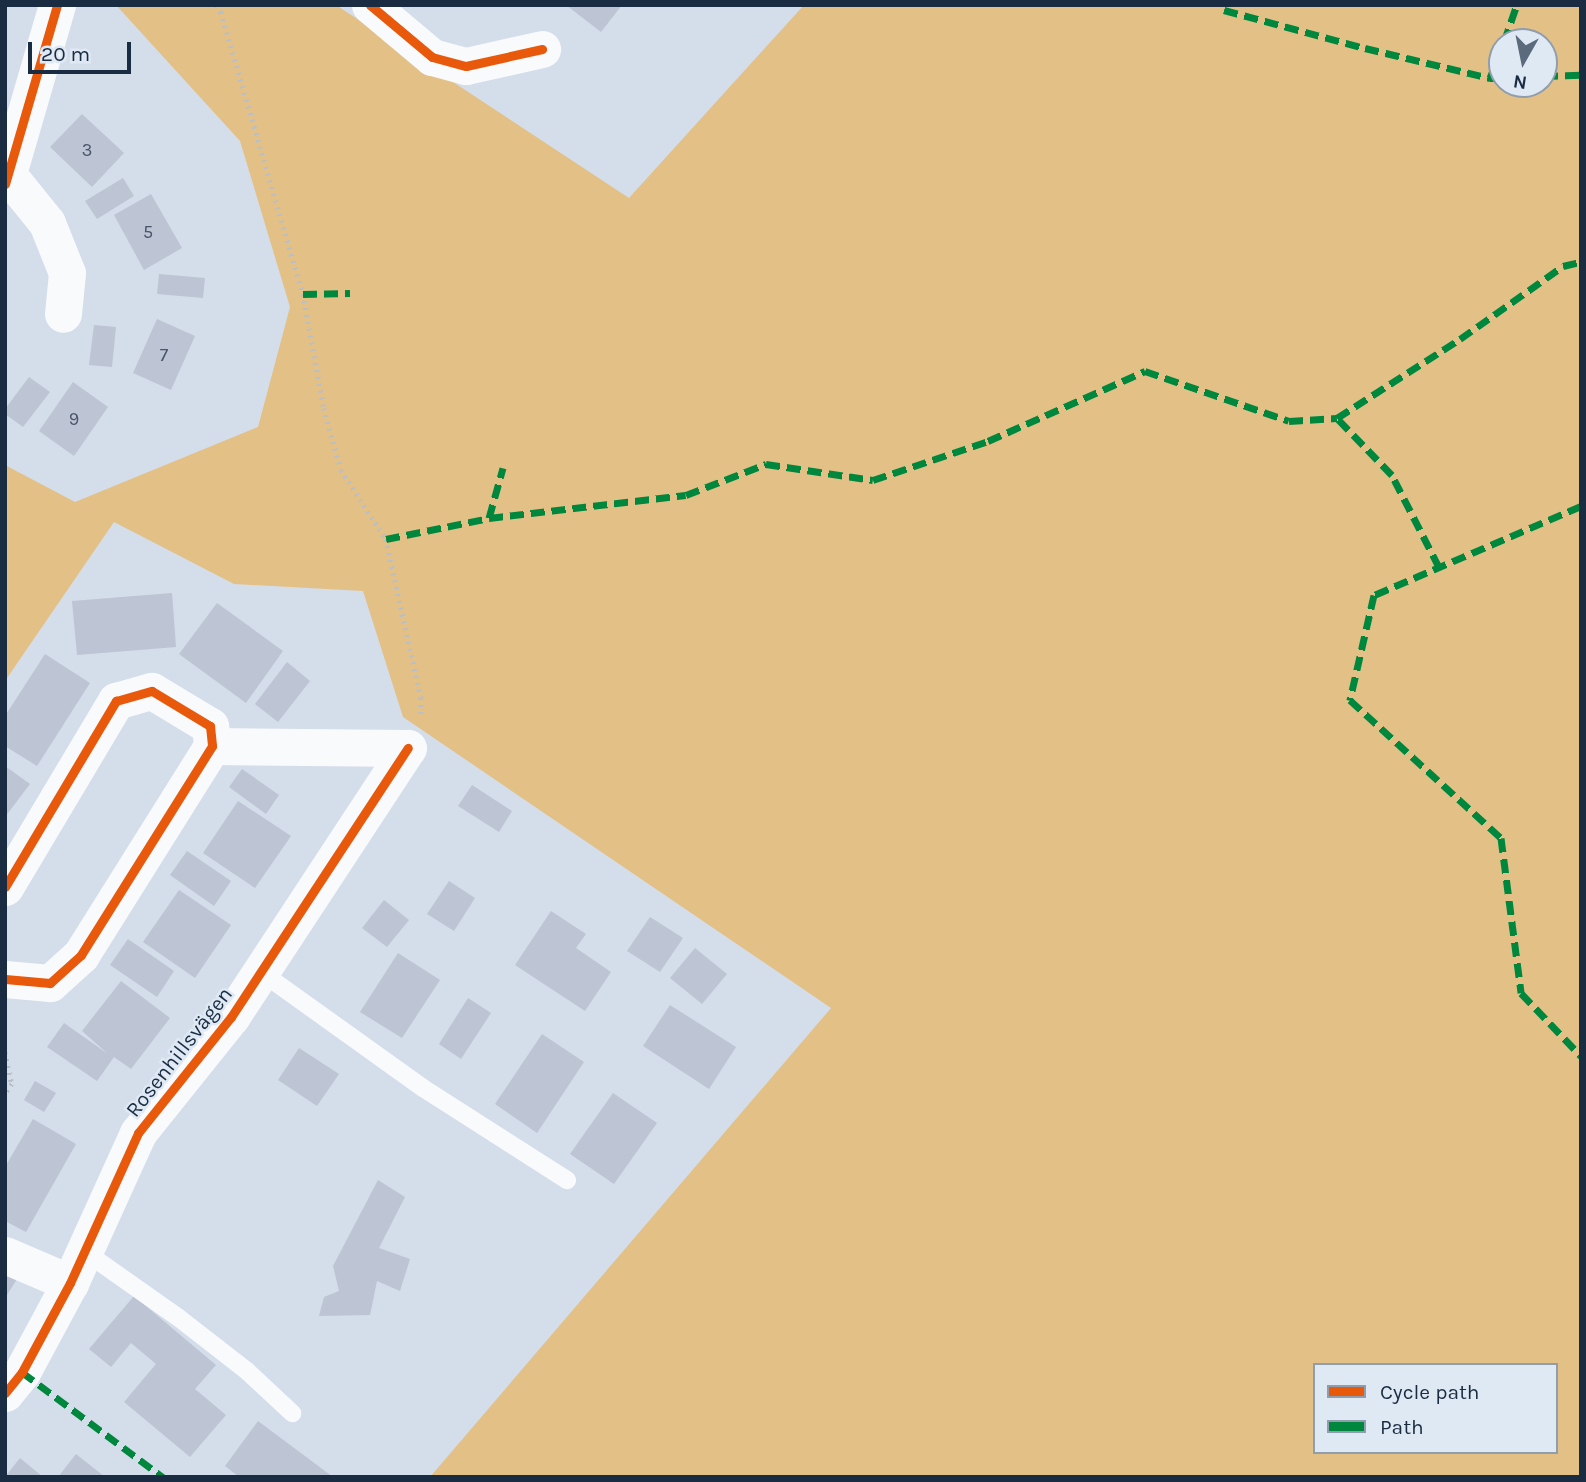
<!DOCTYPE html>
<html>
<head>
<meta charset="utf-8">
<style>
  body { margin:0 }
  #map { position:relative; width:1586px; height:1482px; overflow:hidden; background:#d4ddea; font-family:Karla,sans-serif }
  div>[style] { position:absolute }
  .green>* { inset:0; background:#e3c086 }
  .building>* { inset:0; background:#bdc4d3 }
  .path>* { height:4.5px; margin-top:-2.25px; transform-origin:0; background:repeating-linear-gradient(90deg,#babec5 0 2px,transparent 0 7px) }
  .service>* { height:18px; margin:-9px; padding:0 9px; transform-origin:9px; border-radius:9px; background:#f9fafc }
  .minor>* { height:37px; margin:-18.5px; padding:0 18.5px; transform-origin:18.5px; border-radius:18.5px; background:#f9fafc }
  .quiet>* { height:7px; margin-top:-3.5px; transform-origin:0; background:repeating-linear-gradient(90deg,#00873e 0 14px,transparent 0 21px) }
  .cycleway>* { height:9px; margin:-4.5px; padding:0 4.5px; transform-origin:4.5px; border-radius:4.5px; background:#e8590c }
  span { translate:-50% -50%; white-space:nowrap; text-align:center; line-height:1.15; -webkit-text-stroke:5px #dfe9f4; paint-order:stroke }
  .number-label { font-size:18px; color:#47566a }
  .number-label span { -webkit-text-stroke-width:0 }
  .street-label { font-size:21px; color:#1a2c42 }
  .frame { position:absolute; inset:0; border:7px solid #1a2c42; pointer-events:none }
  .legend { position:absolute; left:1313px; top:1363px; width:245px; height:91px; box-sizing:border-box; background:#dfe9f4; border:2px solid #909dad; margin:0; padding:9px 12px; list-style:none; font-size:21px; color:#1a2c42 }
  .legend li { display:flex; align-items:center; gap:14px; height:35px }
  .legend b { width:35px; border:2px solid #909dad }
  .north { position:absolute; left:1488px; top:28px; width:70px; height:70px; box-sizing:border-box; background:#dfe9f4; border:2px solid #909dad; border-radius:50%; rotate:189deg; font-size:19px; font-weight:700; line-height:28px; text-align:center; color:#1a2c42 }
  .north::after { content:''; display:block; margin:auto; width:24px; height:32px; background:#5b6a7d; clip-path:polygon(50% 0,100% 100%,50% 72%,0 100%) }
  .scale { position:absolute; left:28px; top:42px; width:103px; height:32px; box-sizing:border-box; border:4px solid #1a2c42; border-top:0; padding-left:9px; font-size:21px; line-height:24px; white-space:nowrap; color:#1a2c42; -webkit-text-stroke:5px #dfe9f4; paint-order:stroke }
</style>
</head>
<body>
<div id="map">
  <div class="green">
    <i style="clip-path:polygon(evenodd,116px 5px,336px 5px,629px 198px,804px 5px,1581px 5px,1581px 1477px,430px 1477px,831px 1008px,403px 717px,363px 591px,234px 584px,114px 522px,5px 681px,5px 465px,75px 502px,258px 427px,290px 307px,240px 141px,116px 5px,1502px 42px,1544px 42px,1544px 84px,1502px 84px,1502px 42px,116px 5px,1315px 1365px,1556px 1365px,1556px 1452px,1315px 1452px,1315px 1365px)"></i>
  </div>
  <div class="building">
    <i style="clip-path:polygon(566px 5px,622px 5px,601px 32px)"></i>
    <i style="clip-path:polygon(82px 114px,124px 153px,92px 187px,50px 147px)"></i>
    <i style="clip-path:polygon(123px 178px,134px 196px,97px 219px,85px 201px)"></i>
    <i style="clip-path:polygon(151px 194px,182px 248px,144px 270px,114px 215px)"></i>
    <i style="clip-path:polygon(159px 274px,205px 278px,203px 298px,157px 294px)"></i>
    <i style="clip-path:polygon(157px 319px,195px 336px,171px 390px,133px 373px)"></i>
    <i style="clip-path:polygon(94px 325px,116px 327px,112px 367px,89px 365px)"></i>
    <i style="clip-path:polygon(29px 377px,50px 392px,23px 427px,5px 414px,5px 409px)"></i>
    <i style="clip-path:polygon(73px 382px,108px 407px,74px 456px,39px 431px)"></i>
    <i style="clip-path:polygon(172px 593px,176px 647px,77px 655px,72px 601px)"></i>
    <i style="clip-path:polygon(217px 603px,283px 651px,246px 703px,179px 654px)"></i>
    <i style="clip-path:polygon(45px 654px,90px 683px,37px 766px,5px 746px,5px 716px)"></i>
    <i style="clip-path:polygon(287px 662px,310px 681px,278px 722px,255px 704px)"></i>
    <i style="clip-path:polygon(5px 766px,30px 784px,5px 817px)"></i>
    <i style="clip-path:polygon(242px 769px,279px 795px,266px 814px,229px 787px)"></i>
    <i style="clip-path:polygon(472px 785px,512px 811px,499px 832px,458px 806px)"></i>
    <i style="clip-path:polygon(238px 801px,291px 836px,255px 888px,203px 853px)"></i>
    <i style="clip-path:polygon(187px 851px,231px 881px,214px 906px,170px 875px)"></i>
    <i style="clip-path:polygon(449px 881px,475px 898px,454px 931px,427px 914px)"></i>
    <i style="clip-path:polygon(179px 890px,231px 925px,195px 978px,143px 942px)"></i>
    <i style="clip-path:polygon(384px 900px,409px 920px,387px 947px,362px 928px)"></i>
    <i style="clip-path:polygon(551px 911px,586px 934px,576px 948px,611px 972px,585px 1011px,515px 965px)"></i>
    <i style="clip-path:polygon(650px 917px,683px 938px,660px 972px,627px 951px)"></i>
    <i style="clip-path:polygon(128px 939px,174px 971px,157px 997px,110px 965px)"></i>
    <i style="clip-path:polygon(695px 948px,727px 974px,702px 1004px,670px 978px)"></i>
    <i style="clip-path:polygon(398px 953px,440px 980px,402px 1038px,360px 1012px)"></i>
    <i style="clip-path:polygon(121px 981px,170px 1018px,131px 1069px,114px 1057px,97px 1081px,47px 1047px,64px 1023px,108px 1054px,82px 1031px)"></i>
    <i style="clip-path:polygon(468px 998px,491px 1013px,461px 1059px,439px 1044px)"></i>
    <i style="clip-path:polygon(670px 1005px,736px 1047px,709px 1089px,643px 1046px)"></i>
    <i style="clip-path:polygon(542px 1034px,584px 1062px,537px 1133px,495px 1104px)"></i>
    <i style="clip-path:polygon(299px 1048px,339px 1074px,317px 1106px,278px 1080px)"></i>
    <i style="clip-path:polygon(35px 1081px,56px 1093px,44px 1112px,24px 1100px)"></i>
    <i style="clip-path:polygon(613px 1093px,657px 1123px,614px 1184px,570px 1154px)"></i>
    <i style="clip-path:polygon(33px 1119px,76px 1144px,26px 1232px,5px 1221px,5px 1167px)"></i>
    <i style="clip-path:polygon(378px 1180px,405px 1197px,379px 1248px,410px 1259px,400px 1291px,377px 1281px,370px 1315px,319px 1316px,324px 1297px,339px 1291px,333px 1266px)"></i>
    <i style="clip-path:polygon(5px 1268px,19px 1276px,5px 1298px)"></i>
    <i style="clip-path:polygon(134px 1296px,216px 1365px,195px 1389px,226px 1415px,190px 1457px,124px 1402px,156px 1364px,131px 1343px,111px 1367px,89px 1349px)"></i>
    <i style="clip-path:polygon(258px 1421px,333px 1477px,239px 1477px,225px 1466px)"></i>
    <i style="clip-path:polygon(76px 1454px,105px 1477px,58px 1477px)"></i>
    <i style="clip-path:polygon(20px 1458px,43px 1477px,5px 1477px)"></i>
  </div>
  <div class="path">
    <i style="left:216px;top:5px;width:9px;rotate:54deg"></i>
    <i style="left:221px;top:12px;width:294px;rotate:73.8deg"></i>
    <i style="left:303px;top:294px;width:116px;rotate:79.6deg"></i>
    <i style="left:324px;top:408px;width:64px;rotate:74.7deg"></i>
    <i style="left:341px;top:470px;width:82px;rotate:56.9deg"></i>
    <i style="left:386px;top:539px;width:163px;rotate:77.6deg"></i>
    <i style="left:421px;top:698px;width:17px;rotate:90deg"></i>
    <i style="left:5px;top:1052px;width:33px;rotate:78deg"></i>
    <i style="left:12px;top:1084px;width:12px;rotate:125deg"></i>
  </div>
  <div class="service">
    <i style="left:261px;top:972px;width:199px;rotate:35.6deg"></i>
    <i style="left:423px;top:1088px;width:171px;rotate:32.6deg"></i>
    <i style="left:84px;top:1251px;width:116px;rotate:35.2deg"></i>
    <i style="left:179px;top:1318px;width:86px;rotate:37.9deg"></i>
    <i style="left:247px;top:1371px;width:62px;rotate:43deg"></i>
  </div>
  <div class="minor">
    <i style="left:370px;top:5px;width:81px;rotate:40deg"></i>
    <i style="left:432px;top:57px;width:35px;rotate:15deg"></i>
    <i style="left:466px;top:66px;width:78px;rotate:-12.6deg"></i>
    <i style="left:9px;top:176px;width:60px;rotate:51deg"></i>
    <i style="left:47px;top:223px;width:54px;rotate:68.2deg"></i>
    <i style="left:67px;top:273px;width:41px;rotate:95.6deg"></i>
    <i style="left:5px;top:184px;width:186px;rotate:-73.8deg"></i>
    <i style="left:212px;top:746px;width:196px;rotate:0.6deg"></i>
    <i style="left:5px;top:887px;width:217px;rotate:-59.2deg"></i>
    <i style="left:116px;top:701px;width:37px;rotate:-16deg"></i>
    <i style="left:152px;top:691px;width:68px;rotate:31.1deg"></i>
    <i style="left:210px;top:726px;width:20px;rotate:84deg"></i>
    <i style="left:212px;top:746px;width:247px;rotate:122.1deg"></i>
    <i style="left:81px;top:955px;width:42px;rotate:137.9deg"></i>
    <i style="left:50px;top:983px;width:45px;rotate:-174.9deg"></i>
    <i style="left:5px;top:1255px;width:71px;rotate:23.3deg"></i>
    <i style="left:5px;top:1393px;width:27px;rotate:-51deg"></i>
    <i style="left:22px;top:1372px;width:101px;rotate:-61.7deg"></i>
    <i style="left:70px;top:1283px;width:165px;rotate:-65.6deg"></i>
    <i style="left:138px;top:1133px;width:149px;rotate:-51.3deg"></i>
    <i style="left:231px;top:1017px;width:322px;rotate:-56.7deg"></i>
  </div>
  <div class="quiet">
    <i style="left:1224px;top:10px;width:146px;rotate:15.1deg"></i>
    <i style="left:1365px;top:48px;width:129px;rotate:13.5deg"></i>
    <i style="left:1490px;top:78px;width:12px"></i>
    <i style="left:1504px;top:42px;width:39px;rotate:-71deg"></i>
    <i style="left:1544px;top:76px;width:37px;rotate:-2deg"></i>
    <i style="left:1490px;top:78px;width:33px;rotate:-69deg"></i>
    <i style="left:303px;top:294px;width:47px;rotate:-1.2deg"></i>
    <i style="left:1581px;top:506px;width:225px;rotate:156.7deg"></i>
    <i style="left:1374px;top:595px;width:108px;rotate:102.9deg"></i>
    <i style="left:1350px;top:700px;width:205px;rotate:42.4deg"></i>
    <i style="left:1501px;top:838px;width:156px;rotate:82.6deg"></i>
    <i style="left:1521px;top:993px;width:87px;rotate:46.4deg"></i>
    <i style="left:489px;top:518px;width:52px;rotate:-74.4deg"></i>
    <i style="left:386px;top:539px;width:105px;rotate:-11.5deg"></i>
    <i style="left:489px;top:518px;width:198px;rotate:-6.7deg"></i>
    <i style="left:686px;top:495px;width:86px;rotate:-21.2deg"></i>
    <i style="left:766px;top:464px;width:108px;rotate:8.5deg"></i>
    <i style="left:873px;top:480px;width:121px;rotate:-18.7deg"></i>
    <i style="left:988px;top:441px;width:172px;rotate:-24deg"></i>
    <i style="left:1145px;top:371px;width:152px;rotate:19.1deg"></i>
    <i style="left:1289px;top:421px;width:48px;rotate:-3.6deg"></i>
    <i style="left:1439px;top:567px;width:103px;rotate:-117.1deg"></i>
    <i style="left:1392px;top:475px;width:79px;rotate:-134deg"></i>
    <i style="left:1337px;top:418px;width:146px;rotate:-32.7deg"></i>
    <i style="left:1460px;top:339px;width:126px;rotate:-35.3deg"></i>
    <i style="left:1563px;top:266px;width:18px;rotate:-13deg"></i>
    <i style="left:22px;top:1372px;width:176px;rotate:36.7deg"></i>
  </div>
  <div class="cycleway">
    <i style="left:370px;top:5px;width:81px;rotate:40deg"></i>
    <i style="left:432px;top:57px;width:35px;rotate:15deg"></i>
    <i style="left:466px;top:66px;width:78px;rotate:-12.6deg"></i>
    <i style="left:5px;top:184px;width:186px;rotate:-73.8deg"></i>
    <i style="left:5px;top:887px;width:217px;rotate:-59.2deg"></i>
    <i style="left:116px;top:701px;width:37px;rotate:-16deg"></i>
    <i style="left:152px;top:691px;width:68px;rotate:31.1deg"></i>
    <i style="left:210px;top:726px;width:20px;rotate:84deg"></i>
    <i style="left:212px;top:746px;width:247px;rotate:122.1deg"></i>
    <i style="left:81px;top:955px;width:42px;rotate:137.9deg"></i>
    <i style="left:50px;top:983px;width:45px;rotate:-174.9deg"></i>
    <i style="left:5px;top:1393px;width:27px;rotate:-51deg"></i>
    <i style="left:22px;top:1372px;width:101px;rotate:-61.7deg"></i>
    <i style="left:70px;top:1283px;width:165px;rotate:-65.6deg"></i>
    <i style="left:138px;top:1133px;width:149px;rotate:-51.3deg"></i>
    <i style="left:231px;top:1017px;width:322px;rotate:-56.7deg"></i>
  </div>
  <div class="number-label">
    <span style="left:87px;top:150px">3</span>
    <span style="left:148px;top:232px">5</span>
    <span style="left:164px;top:355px">7</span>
    <span style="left:74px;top:419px">9</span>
  </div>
  <div class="street-label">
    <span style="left:179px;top:1052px;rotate:-52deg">Rosenhillsvägen</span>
  </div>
  <div class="frame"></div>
  <ul class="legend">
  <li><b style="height:9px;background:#e8590c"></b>Cycle path</li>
  <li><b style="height:9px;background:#00873e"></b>Path</li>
  </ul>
  <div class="north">N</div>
  <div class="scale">20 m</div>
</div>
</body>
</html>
